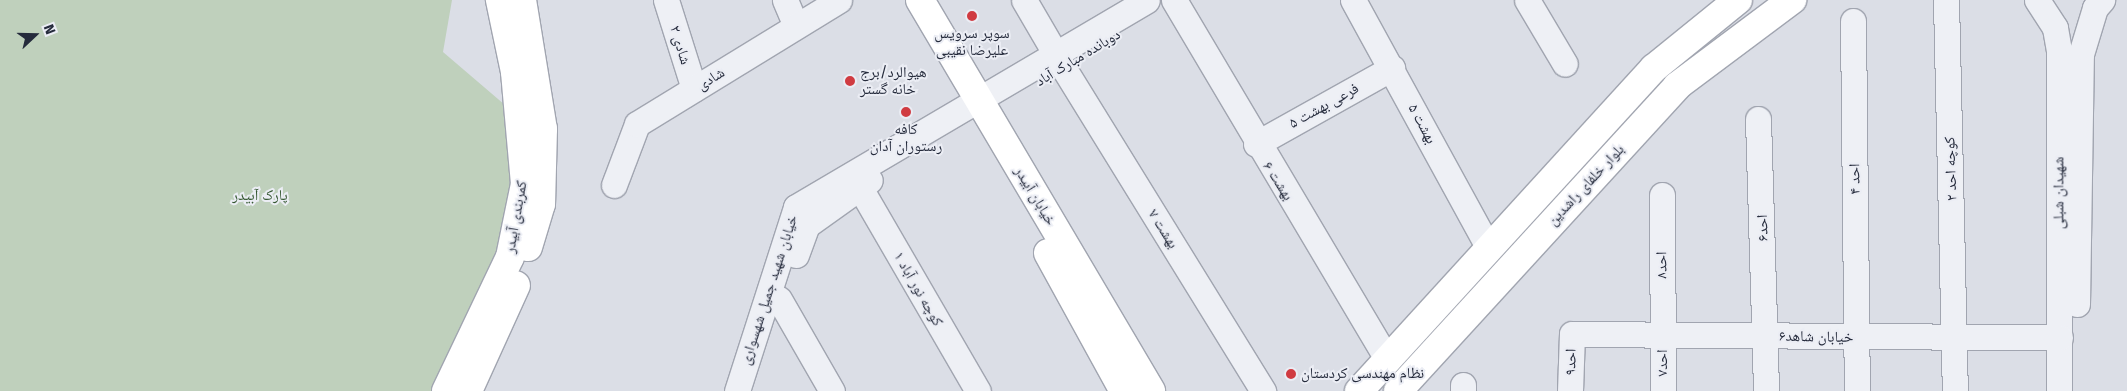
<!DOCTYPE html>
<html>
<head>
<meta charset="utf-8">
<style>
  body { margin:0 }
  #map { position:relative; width:2127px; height:391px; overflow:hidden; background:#dbdee6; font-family:"Fira Sans","Noto Naskh Arabic",sans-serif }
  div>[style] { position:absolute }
  .green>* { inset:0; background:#bfd0bc }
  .roads { filter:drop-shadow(1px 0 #a1a5b0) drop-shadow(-1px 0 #a1a5b0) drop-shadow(0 1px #a1a5b0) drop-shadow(0 -1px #a1a5b0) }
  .minor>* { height:25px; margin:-12.5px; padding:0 12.5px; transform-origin:12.5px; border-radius:12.5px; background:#eef0f5 }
  .major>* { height:28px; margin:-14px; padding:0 14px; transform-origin:14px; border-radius:14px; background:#fff }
  .dots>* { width:14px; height:14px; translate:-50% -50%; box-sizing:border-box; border:2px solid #ebedf4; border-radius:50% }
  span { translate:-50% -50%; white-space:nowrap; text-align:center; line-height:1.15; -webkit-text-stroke:4px #ebedf4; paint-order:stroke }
  .poi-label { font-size:15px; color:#252b3c }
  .left { translate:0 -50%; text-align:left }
  .street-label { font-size:15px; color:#252b3c }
  .park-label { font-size:15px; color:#355832 }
  .north { position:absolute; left:10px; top:10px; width:50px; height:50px; -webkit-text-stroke:4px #ebedf4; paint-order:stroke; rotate:69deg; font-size:14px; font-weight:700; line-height:20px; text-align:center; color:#252b3c }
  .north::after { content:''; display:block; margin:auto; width:18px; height:22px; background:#252b3c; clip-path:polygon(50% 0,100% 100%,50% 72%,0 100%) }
</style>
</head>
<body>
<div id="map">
  <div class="green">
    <i style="clip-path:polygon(0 0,452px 0,443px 52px,505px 105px,519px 225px,440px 391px,0 391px)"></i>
  </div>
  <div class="roads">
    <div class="minor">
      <i style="left:666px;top:0;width:93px;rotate:72.5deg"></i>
      <i style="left:785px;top:0;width:28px;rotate:67deg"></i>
      <i style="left:1024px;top:0;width:61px;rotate:59.7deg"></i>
      <i style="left:1174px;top:0;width:419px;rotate:59.3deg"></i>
      <i style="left:1353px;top:0;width:283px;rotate:61.3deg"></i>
      <i style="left:1527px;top:0;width:74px;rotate:59.3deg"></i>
      <i style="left:1946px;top:0;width:391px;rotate:88.7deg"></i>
      <i style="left:2037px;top:0;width:33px;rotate:57deg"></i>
      <i style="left:2055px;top:28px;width:22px;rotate:80deg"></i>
      <i style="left:2059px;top:50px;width:341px;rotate:90deg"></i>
      <i style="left:1853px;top:21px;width:370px;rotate:89.4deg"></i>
      <i style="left:1063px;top:67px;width:381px;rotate:58.3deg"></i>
      <i style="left:1758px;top:119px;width:272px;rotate:88.3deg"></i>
      <i style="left:1256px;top:144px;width:156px;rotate:-29.2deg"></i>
      <i style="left:614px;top:185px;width:65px;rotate:-69.3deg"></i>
      <i style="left:637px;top:124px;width:237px;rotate:-31.5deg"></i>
      <i style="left:859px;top:186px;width:237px;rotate:59.9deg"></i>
      <i style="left:1662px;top:195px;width:196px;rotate:89.7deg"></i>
      <i style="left:796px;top:255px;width:32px;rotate:-70deg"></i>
      <i style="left:807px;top:225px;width:77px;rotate:-35.5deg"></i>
      <i style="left:779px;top:299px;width:106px;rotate:60.1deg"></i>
      <i style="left:2077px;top:304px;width:250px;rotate:-89.1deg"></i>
      <i style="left:2081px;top:54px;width:48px;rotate:-73.1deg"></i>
      <i style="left:2095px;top:8px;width:11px;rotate:-49deg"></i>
      <i style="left:1463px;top:385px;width:6px;rotate:90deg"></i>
      <i style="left:737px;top:391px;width:193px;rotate:-72.2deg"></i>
      <i style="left:796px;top:207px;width:407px;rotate:-30.5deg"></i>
      <i style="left:1570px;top:391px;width:57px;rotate:-88deg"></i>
      <i style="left:1572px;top:334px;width:488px;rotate:0.4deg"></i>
    </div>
    <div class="major">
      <i style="left:522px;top:0;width:131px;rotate:80.8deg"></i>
      <i style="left:543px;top:129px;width:75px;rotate:91.5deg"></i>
      <i style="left:541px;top:204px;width:45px;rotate:106.8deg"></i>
      <i style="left:920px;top:0;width:454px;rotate:59.4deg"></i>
      <i style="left:1048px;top:253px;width:158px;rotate:61.2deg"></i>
      <i style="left:446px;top:391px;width:148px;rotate:-64.5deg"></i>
      <i style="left:510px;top:257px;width:75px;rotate:-78.4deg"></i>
      <i style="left:525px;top:184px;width:112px;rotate:-95.1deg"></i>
      <i style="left:515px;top:72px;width:74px;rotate:-101.8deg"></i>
      <i style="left:468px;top:391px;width:116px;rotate:-65.6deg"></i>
      <i style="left:1359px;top:391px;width:437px;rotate:-47.6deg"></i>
      <i style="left:1654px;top:68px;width:108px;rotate:-39deg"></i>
      <i style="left:1398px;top:391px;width:413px;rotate:-47.5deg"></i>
      <i style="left:1677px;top:86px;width:144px;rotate:-36.8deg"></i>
    </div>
  </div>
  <div class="dots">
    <i style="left:972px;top:16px;background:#d03b41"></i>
    <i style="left:850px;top:81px;background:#d03b41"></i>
    <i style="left:906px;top:112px;background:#d03b41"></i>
    <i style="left:1291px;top:374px;background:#d03b41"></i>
  </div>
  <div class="poi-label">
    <span style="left:972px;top:42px">سوپر سرویس<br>علیرضا نقیبی</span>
    <span class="left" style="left:860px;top:81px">هیوالرد/برج<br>خانه گستر</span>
    <span style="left:906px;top:138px">کافه<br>رستوران آدان</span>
    <span class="left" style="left:1301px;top:374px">نظام مهندسی کردستان</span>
  </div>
  <div class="street-label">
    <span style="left:680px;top:45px;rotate:73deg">شادی ۲</span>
    <span style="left:1078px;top:58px;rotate:-31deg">دوبانده مبارک آباد</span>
    <span style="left:711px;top:79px;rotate:-32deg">شادی</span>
    <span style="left:1324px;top:106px;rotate:-29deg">فرعی بهشت ۵</span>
    <span style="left:1422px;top:124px;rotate:62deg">بهشت ۵</span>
    <span style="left:1951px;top:169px;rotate:-92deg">کوچه احد ۲</span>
    <span style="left:1855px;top:179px;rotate:-91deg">احد ۴</span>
    <span style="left:1278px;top:181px;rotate:58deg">بهشت ۶</span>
    <span style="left:1586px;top:185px;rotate:-47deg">بلوار خلفای راشدین</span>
    <span style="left:2059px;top:193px;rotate:-90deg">شهیدان شبلی</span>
    <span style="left:1035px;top:196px;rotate:59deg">خیابان آبیدر</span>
    <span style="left:516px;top:217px;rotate:-80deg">کمربندی آبیدر</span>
    <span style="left:1763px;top:228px;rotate:-92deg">احد۶</span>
    <span style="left:1163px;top:229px;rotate:58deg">بهشت ۷</span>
    <span style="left:1662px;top:265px;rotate:-91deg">احد۸</span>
    <span style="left:918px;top:289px;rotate:60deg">کوچه نور آباد ۱</span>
    <span style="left:769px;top:290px;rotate:-72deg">خیابان شهید جمیل شهسواری</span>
    <span style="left:1816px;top:337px;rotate:1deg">خیابان شاهد۶</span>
    <span style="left:1571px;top:362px;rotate:-89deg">احد۹</span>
    <span style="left:1663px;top:363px;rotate:-90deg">احد۷</span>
  </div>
  <div class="park-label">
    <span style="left:260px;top:196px">پارک آبیدر</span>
  </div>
  <div class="north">N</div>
</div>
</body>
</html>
